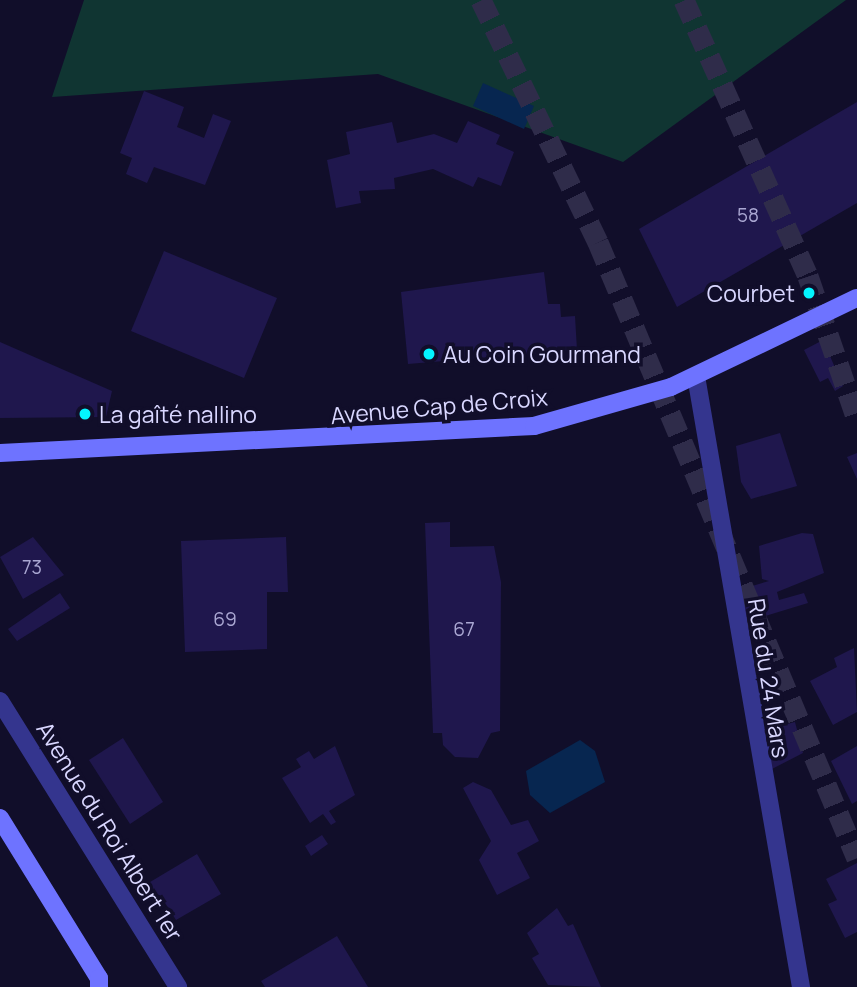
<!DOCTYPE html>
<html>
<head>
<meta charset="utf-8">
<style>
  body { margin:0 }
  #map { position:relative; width:857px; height:987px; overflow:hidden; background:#110e2a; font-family:Manrope,sans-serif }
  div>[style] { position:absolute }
  .green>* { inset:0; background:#103532 }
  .water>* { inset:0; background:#072650 }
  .building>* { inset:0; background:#1f174d }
  .highway-tunnel>* { height:21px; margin-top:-10.5px; transform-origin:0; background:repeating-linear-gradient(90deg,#2f2c4a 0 21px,transparent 0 31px) }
  .lane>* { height:18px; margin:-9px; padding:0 9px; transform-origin:9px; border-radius:9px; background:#34358e }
  .street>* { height:18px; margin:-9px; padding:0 9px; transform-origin:9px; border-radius:9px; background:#34358e }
  .secondary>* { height:18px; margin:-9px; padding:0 9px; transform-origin:9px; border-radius:9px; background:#6e73ff }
  .dots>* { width:19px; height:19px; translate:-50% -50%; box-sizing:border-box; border:4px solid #110e2a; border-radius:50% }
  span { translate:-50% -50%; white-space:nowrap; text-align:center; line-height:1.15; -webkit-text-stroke:7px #110e2a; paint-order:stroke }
  .number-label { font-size:19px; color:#aaa7d2 }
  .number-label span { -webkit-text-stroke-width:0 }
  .poi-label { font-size:23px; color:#d9d7ff }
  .right { translate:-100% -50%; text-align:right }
  .left { translate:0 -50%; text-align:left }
  .street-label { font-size:23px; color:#d9d7ff }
</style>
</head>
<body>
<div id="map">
  <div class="green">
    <i style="clip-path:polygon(84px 0,846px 0,623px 162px,378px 74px,52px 97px)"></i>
  </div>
  <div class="water">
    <i style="clip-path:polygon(483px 83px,534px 106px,524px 129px,473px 106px)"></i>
    <i style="clip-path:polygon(580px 740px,595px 751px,605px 782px,550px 813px,530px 795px,526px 771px)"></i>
  </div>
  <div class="building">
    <i style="clip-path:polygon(144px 91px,184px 107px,177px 127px,204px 138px,213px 114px,231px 121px,205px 185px,154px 167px,147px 183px,126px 174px,132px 158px,120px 153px)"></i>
    <i style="clip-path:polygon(857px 102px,857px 203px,677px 307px,639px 229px)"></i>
    <i style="clip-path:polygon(468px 121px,500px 135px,496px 144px,514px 152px,501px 186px,478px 177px,473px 187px,433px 169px,394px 178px,395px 189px,359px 191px,361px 203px,336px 208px,327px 160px,350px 154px,346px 132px,392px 122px,397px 143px,434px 134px,457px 143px)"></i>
    <i style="clip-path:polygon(164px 251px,277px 298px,244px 378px,131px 331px)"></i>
    <i style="clip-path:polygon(544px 272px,548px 304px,560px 304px,561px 317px,575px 316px,577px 350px,408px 364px,401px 292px)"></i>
    <i style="clip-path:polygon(823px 340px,843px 386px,835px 391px,828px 378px,820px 382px,804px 350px)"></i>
    <i style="clip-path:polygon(0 342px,112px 391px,106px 417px,0 418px)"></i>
    <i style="clip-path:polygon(780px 433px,797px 486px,751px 499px,741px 482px,736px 446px)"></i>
    <i style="clip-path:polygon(857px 453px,857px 479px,847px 457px)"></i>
    <i style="clip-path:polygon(450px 522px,450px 547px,494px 546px,501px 582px,500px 731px,491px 733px,478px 758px,455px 757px,443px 745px,442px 733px,433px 733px,425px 523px)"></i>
    <i style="clip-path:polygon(802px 533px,813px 534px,824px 573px,777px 592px,779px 600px,804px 593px,808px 603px,746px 622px,742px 589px,769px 581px,762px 579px,759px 546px)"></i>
    <i style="clip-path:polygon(33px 537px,64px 575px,23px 599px,0 557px)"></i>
    <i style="clip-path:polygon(286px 537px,288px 592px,267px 592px,267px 649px,185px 652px,181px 541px)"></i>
    <i style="clip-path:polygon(60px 593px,70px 608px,17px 641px,8px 629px)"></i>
    <i style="clip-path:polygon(854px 648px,857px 712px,833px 725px,810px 681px,837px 667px,834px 658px)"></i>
    <i style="clip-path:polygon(795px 722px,803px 753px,770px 770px,764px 730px)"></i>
    <i style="clip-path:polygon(123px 738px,163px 802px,130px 824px,89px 760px)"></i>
    <i style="clip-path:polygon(335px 746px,355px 795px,329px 811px,336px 822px,331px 825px,323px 814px,310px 823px,282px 778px,301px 767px,296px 759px,309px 751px,314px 759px)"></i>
    <i style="clip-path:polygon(857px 746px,857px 801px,852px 804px,831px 761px)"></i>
    <i style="clip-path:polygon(473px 782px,491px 790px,511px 825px,528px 820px,539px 841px,517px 853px,530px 878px,497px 895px,479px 860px,491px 841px,463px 788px)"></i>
    <i style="clip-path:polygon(322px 835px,328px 844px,311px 856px,305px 846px)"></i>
    <i style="clip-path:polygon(197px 854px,221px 894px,176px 920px,160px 895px,150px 901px,140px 888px)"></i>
    <i style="clip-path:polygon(857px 863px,857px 932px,845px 938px,828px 904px,837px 900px,826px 879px)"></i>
    <i style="clip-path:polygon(557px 908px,568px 926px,573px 924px,601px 987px,548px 985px,532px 958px,539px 954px,527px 933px)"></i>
    <i style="clip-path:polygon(337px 936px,368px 987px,265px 987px,261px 981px)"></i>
  </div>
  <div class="highway-tunnel">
    <i style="left:481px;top:0;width:269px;rotate:64.2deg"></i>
    <i style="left:598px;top:242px;width:668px;rotate:67.2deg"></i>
    <i style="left:684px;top:0;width:303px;rotate:65.8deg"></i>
    <i style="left:808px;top:276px;width:151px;rotate:71.1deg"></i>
  </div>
  <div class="lane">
    <i style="left:696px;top:376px;width:620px;rotate:80.25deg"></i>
  </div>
  <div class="street">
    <i style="left:0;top:701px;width:337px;rotate:58.1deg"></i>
  </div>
  <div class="secondary">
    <i style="left:0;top:453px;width:535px;rotate:-2.89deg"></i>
    <i style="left:534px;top:426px;width:142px;rotate:-15.9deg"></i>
    <i style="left:671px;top:387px;width:206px;rotate:-25.6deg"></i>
    <i style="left:0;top:818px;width:188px;rotate:58.3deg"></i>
    <i style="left:99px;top:978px;width:9px;rotate:90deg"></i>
  </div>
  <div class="dots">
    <i style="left:809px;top:293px;background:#03f5ff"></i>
    <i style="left:429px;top:354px;background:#03f5ff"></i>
    <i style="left:85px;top:414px;background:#03f5ff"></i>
  </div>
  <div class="number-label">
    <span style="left:748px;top:216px">58</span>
    <span style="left:32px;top:568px">73</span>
    <span style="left:225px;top:620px">69</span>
    <span style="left:464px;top:630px">67</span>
  </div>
  <div class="poi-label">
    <span class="right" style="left:795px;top:293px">Courbet</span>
    <span class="left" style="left:443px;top:354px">Au Coin Gourmand</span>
    <span class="left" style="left:99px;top:414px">La gaîté nallino</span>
  </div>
  <div class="street-label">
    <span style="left:439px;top:406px;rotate:-5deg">Avenue Cap de Croix</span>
    <span style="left:769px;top:678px;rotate:81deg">Rue du 24 Mars</span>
    <span style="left:110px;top:831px;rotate:58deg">Avenue du Roi Albert 1er</span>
  </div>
</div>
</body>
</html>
